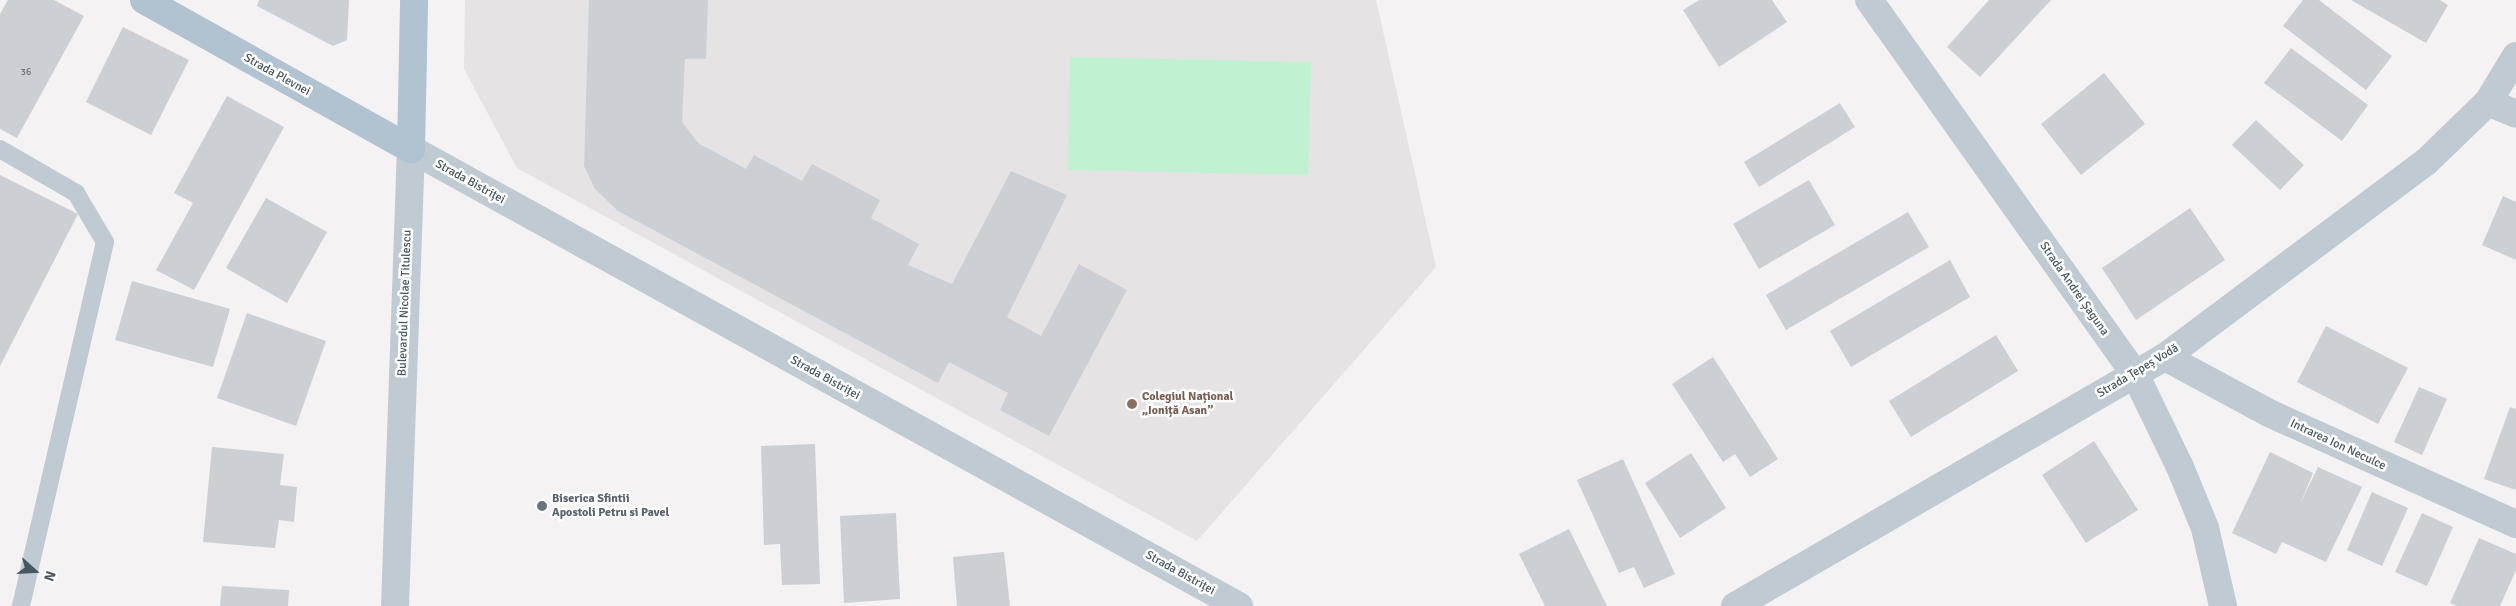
<!DOCTYPE html>
<html>
<head>
<meta charset="utf-8">
<style>
  body { margin:0 }
  #map { position:relative; width:2516px; height:606px; overflow:hidden; background:#f4f2f2; font-family:Signika,sans-serif }
  div>[style] { position:absolute }
  .education>* { inset:0; background:#e5e3e4 }
  .green>* { inset:0; background:#c0f2d2 }
  .building>* { inset:0; background:#cccfd4 }
  .service>* { height:18px; margin:-9px; padding:0 9px; transform-origin:9px; border-radius:9px; background:#bfcad2 }
  .minor>* { height:28px; margin:-14px; padding:0 14px; transform-origin:14px; border-radius:14px; background:#bfcad2 }
  .tertiary>* { height:28px; margin:-14px; padding:0 14px; transform-origin:14px; border-radius:14px; background:#bfcad2 }
  .primary>* { height:28px; margin:-14px; padding:0 14px; transform-origin:14px; border-radius:14px; background:#b1c2d1 }
  .dots>* { width:14px; height:14px; translate:-50% -50%; box-sizing:border-box; border:2px solid #fff; border-radius:50% }
  span { translate:-50% -50%; white-space:nowrap; text-align:center; line-height:1.15; -webkit-text-stroke:5px #fff; paint-order:stroke }
  .number-label { font-size:10px; color:#69747e }
  .number-label span { -webkit-text-stroke-width:0 }
  .street-label { font-size:12px; color:#485661 }
  .education-label { font-size:12px; color:#785e54; font-weight:700 }
  .left { translate:0 -50%; text-align:left }
  .worship-label { font-size:12px; color:#5b616d; font-weight:700 }
  .north { position:absolute; left:10px; top:546px; width:50px; height:50px; -webkit-text-stroke:4px #fff; paint-order:stroke; rotate:109deg; font-size:14px; font-weight:700; line-height:20px; text-align:center; color:#485661 }
  .north::after { content:''; display:block; margin:auto; width:18px; height:22px; background:#485661; clip-path:polygon(50% 0,100% 100%,50% 72%,0 100%) }
</style>
</head>
<body>
<div id="map">
  <div class="education">
    <i style="clip-path:polygon(465px 0,1376px 0,1436px 267px,1197px 541px,517px 168px,464px 69px)"></i>
  </div>
  <div class="green">
    <i style="clip-path:polygon(1070px 57px,1311px 62px,1308px 175px,1068px 170px)"></i>
  </div>
  <div class="building">
    <i style="clip-path:polygon(8px 0,54px 0,84px 16px,17px 138px,0 129px,0 14px)"></i>
    <i style="clip-path:polygon(259px 0,349px 0,347px 40px,333px 46px,257px 6px)"></i>
    <i style="clip-path:polygon(589px 0,708px 0,706px 59px,685px 59px,682px 122px,698px 143px,746px 169px,754px 155px,802px 181px,812px 164px,880px 200px,871px 218px,919px 244px,908px 265px,952px 284px,1011px 171px,1067px 195px,1007px 317px,1041px 336px,1079px 264px,1127px 290px,1049px 436px,1000px 410px,1008px 393px,949px 362px,938px 383px,618px 211px,595px 189px,584px 166px)"></i>
    <i style="clip-path:polygon(1699px 0,1772px 0,1787px 22px,1719px 67px,1683px 10px)"></i>
    <i style="clip-path:polygon(1989px 0,2051px 0,1980px 77px,1947px 47px)"></i>
    <i style="clip-path:polygon(2303px 0,2319px 0,2392px 56px,2366px 90px,2283px 26px)"></i>
    <i style="clip-path:polygon(2351px 0,2440px 0,2448px 5px,2426px 43px)"></i>
    <i style="clip-path:polygon(123px 27px,189px 60px,151px 135px,86px 102px)"></i>
    <i style="clip-path:polygon(2291px 48px,2368px 105px,2342px 141px,2264px 83px)"></i>
    <i style="clip-path:polygon(2104px 73px,2145px 124px,2081px 175px,2041px 124px)"></i>
    <i style="clip-path:polygon(227px 96px,284px 127px,194px 290px,156px 270px,193px 203px,174px 193px)"></i>
    <i style="clip-path:polygon(1840px 103px,1855px 127px,1759px 187px,1744px 162px)"></i>
    <i style="clip-path:polygon(2256px 120px,2304px 165px,2280px 190px,2232px 145px)"></i>
    <i style="clip-path:polygon(0 175px,78px 214px,0 366px)"></i>
    <i style="clip-path:polygon(1809px 180px,1835px 225px,1759px 269px,1733px 224px)"></i>
    <i style="clip-path:polygon(2503px 196px,2516px 202px,2516px 260px,2482px 245px)"></i>
    <i style="clip-path:polygon(266px 198px,327px 232px,287px 303px,226px 268px)"></i>
    <i style="clip-path:polygon(2190px 208px,2225px 260px,2136px 320px,2102px 268px)"></i>
    <i style="clip-path:polygon(1908px 212px,1929px 247px,1786px 330px,1766px 295px)"></i>
    <i style="clip-path:polygon(1950px 260px,1970px 297px,1851px 367px,1830px 331px)"></i>
    <i style="clip-path:polygon(132px 281px,230px 309px,213px 367px,115px 340px)"></i>
    <i style="clip-path:polygon(247px 313px,326px 341px,296px 426px,217px 398px)"></i>
    <i style="clip-path:polygon(2326px 326px,2408px 368px,2378px 424px,2297px 382px)"></i>
    <i style="clip-path:polygon(1996px 335px,2018px 371px,1911px 437px,1889px 401px)"></i>
    <i style="clip-path:polygon(1713px 357px,1778px 459px,1750px 477px,1735px 454px,1723px 462px,1672px 384px)"></i>
    <i style="clip-path:polygon(2419px 387px,2447px 399px,2422px 455px,2394px 442px)"></i>
    <i style="clip-path:polygon(2510px 407px,2516px 409px,2516px 490px,2484px 479px)"></i>
    <i style="clip-path:polygon(2094px 441px,2138px 510px,2086px 543px,2042px 475px)"></i>
    <i style="clip-path:polygon(815px 444px,820px 584px,782px 585px,780px 544px,764px 545px,761px 446px)"></i>
    <i style="clip-path:polygon(212px 447px,284px 454px,280px 485px,297px 487px,294px 522px,279px 520px,275px 548px,203px 542px)"></i>
    <i style="clip-path:polygon(2270px 452px,2313px 473px,2300px 504px,2318px 467px,2362px 487px,2326px 562px,2282px 542px,2276px 554px,2232px 533px)"></i>
    <i style="clip-path:polygon(1691px 453px,1726px 508px,1680px 538px,1645px 483px)"></i>
    <i style="clip-path:polygon(1623px 459px,1675px 574px,1644px 588px,1634px 567px,1619px 573px,1577px 480px)"></i>
    <i style="clip-path:polygon(2372px 492px,2408px 508px,2382px 566px,2347px 550px)"></i>
    <i style="clip-path:polygon(896px 513px,900px 599px,844px 603px,840px 516px)"></i>
    <i style="clip-path:polygon(2422px 513px,2453px 527px,2427px 586px,2395px 572px)"></i>
    <i style="clip-path:polygon(1569px 529px,1607px 606px,1545px 606px,1519px 554px)"></i>
    <i style="clip-path:polygon(2479px 538px,2516px 554px,2516px 570px,2500px 606px,2457px 606px,2450px 603px)"></i>
    <i style="clip-path:polygon(1004px 552px,1010px 606px,957px 606px,953px 557px)"></i>
    <i style="clip-path:polygon(222px 586px,289px 590px,288px 606px,220px 606px)"></i>
  </div>
  <div class="service">
    <i style="left:0;top:149px;width:88px;rotate:30.1deg"></i>
    <i style="left:76px;top:193px;width:57px;rotate:59.4deg"></i>
    <i style="left:105px;top:242px;width:374px;rotate:103deg"></i>
  </div>
  <div class="minor">
    <i style="left:1869px;top:0;width:459px;rotate:54.6deg"></i>
    <i style="left:2135px;top:374px;width:103px;rotate:64.2deg"></i>
    <i style="left:2180px;top:467px;width:66px;rotate:67.7deg"></i>
    <i style="left:2205px;top:528px;width:80px;rotate:77deg"></i>
    <i style="left:2488px;top:102px;width:30px;rotate:23deg"></i>
    <i style="left:411px;top:149px;width:946px;rotate:28.9deg"></i>
    <i style="left:2165px;top:357px;width:120px;rotate:28.3deg"></i>
    <i style="left:2271px;top:414px;width:269px;rotate:24.2deg"></i>
    <i style="left:1735px;top:606px;width:497px;rotate:-30.1deg"></i>
    <i style="left:2165px;top:357px;width:326px;rotate:-36.8deg"></i>
    <i style="left:2426px;top:162px;width:86px;rotate:-44.1deg"></i>
    <i style="left:2488px;top:102px;width:54px;rotate:-58.7deg"></i>
  </div>
  <div class="tertiary">
    <i style="left:395px;top:606px;width:457px;rotate:-88deg"></i>
  </div>
  <div class="primary">
    <i style="left:144px;top:0;width:306px;rotate:29.2deg"></i>
    <i style="left:411px;top:149px;width:149px;rotate:-88.8deg"></i>
  </div>
  <div class="dots">
    <i style="left:1132px;top:404px;background:#8d6e63"></i>
    <i style="left:542px;top:506px;background:#6b7280"></i>
  </div>
  <div class="number-label">
    <span style="left:26px;top:73px">36</span>
  </div>
  <div class="street-label">
    <span style="left:277px;top:75px;rotate:29deg">Strada Plevnei</span>
    <span style="left:470px;top:182px;rotate:29deg">Strada Bistriței</span>
    <span style="left:2074px;top:289px;rotate:55deg">Strada Andrei Șaguna</span>
    <span style="left:405px;top:303px;rotate:-88deg">Bulevardul Nicolae Titulescu</span>
    <span style="left:2138px;top:371px;rotate:-31deg">Strada Țepeș Vodă</span>
    <span style="left:825px;top:378px;rotate:29deg">Strada Bistriței</span>
    <span style="left:2338px;top:445px;rotate:25deg">Intrarea Ion Neculce</span>
    <span style="left:1180px;top:573px;rotate:29deg">Strada Bistriței</span>
  </div>
  <div class="education-label">
    <span class="left" style="left:1142px;top:404px">Colegiul Național<br>„Ioniță Asan”</span>
  </div>
  <div class="worship-label">
    <span class="left" style="left:552px;top:506px">Biserica Sfintii<br>Apostoli Petru si Pavel</span>
  </div>
  <div class="north">N</div>
</div>
</body>
</html>
